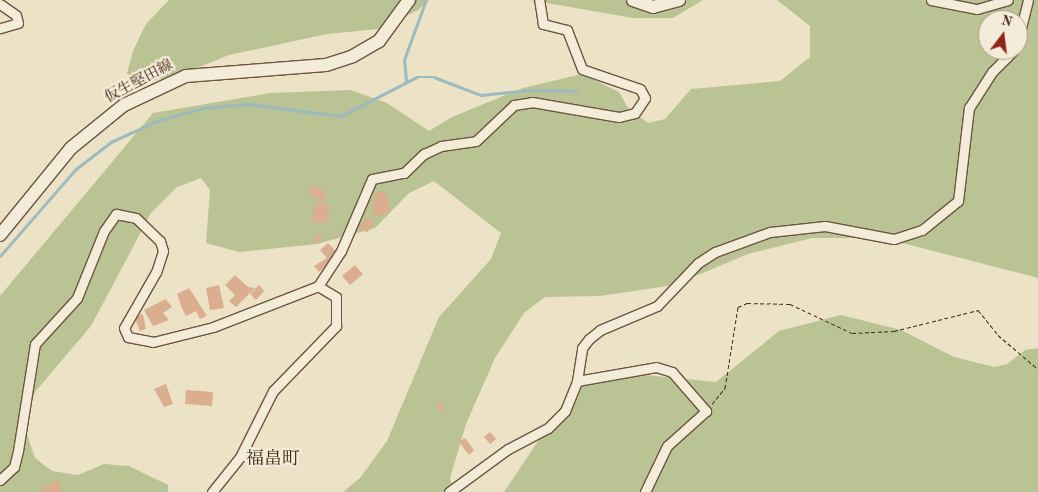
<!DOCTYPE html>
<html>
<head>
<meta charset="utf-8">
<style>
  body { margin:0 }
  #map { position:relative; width:1038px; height:492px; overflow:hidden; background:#ece2c5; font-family:"Old Standard TT","Noto Serif JP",serif }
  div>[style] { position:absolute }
  .green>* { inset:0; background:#bac393 }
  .stream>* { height:2.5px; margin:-1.25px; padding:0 1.25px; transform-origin:1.25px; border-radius:1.25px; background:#9dbbbe }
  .building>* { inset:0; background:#dbae90 }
  .path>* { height:1px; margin-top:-0.5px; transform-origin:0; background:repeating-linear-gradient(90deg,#432515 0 4px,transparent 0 6.5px) }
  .roads { filter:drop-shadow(1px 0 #6d5441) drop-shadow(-1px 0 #6d5441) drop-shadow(0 1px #6d5441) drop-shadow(0 -1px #6d5441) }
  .minor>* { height:9px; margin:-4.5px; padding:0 4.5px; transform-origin:4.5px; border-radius:4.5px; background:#f3ecd9 }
  .secondary>* { height:12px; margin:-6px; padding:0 6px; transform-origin:6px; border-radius:6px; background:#f3ecd9 }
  span { translate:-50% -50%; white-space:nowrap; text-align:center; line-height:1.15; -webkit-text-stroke:4.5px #f3ecd9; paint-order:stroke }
  .street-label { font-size:15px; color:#432515 }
  .quarter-label { font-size:18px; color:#432515 }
  .north { position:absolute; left:978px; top:10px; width:50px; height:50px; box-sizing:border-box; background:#f3ecd9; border:1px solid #ad9c8b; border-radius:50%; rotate:15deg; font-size:14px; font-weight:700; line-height:20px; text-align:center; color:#432515 }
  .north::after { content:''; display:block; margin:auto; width:18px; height:22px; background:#8f2418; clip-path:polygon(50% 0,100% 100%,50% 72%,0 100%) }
</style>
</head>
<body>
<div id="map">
  <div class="green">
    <i style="clip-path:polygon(169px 0,429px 0,418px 10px,378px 29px,327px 34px,229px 55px,175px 77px,131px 83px,127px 73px,133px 51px,146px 24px)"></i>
    <i style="clip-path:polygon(530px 0,703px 0,673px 18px,633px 18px)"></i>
    <i style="clip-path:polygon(evenodd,777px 0,1038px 0,1038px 278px,883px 238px,812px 238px,748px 254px,674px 285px,600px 296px,545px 297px,524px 313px,495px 358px,466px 424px,450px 478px,454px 492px,343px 492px,360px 478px,387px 441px,439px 317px,491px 259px,501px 233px,434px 181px,409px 193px,375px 228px,317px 244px,239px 252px,206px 243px,210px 190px,201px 178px,177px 187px,151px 213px,91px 326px,35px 392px,24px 426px,35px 458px,52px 471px,78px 475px,104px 464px,129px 466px,168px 485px,168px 492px,0 492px,0 296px,153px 113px,270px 93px,351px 90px,387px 103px,429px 131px,452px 117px,523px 88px,582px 74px,619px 92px,628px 108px,648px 123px,665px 119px,691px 89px,780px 81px,810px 57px,810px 26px,777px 0,988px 20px,1018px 20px,1018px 50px,988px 50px,988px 20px)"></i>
    <i style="clip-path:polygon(841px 315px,901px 330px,954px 357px,994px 367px,1007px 364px,1025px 350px,1038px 348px,1038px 492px,504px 492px,577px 383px,615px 372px,716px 382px,779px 331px)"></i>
  </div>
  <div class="stream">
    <i style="left:406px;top:81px;width:21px;rotate:-95deg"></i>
    <i style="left:404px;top:60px;width:64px;rotate:-69.9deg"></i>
    <i style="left:0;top:256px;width:116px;rotate:-48.9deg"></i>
    <i style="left:76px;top:169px;width:44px;rotate:-37.6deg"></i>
    <i style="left:111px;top:142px;width:51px;rotate:-24.5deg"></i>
    <i style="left:157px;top:121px;width:48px;rotate:-15.8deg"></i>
    <i style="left:203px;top:108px;width:45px;rotate:-5.1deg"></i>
    <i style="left:248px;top:104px;width:94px;rotate:7.4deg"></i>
    <i style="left:341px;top:116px;width:85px;rotate:-27.2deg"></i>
    <i style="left:417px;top:77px;width:17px"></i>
    <i style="left:434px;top:77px;width:50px;rotate:21deg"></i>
    <i style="left:481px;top:95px;width:47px;rotate:-6.1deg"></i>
    <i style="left:528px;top:90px;width:48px;rotate:1.2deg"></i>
  </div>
  <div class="building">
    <i style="clip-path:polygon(314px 184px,327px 195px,321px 203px,308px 192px)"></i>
    <i style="clip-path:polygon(385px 191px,391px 211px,373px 218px,374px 193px)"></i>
    <i style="clip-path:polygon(315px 203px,329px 204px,328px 222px,311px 223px)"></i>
    <i style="clip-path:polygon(367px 217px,374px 222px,367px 233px,359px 227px)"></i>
    <i style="clip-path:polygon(318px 233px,322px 236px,318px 243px,313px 241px)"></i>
    <i style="clip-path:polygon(328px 243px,339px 254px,319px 272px,314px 266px,327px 258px,320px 250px)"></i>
    <i style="clip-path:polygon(355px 265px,363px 274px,350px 285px,342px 276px)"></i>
    <i style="clip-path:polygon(235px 275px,248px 287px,255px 288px,236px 307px,229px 301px,235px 295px,225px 285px)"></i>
    <i style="clip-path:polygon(219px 285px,224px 308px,210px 310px,206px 288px)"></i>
    <i style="clip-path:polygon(259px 285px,264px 291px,256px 300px,250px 294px)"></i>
    <i style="clip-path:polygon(189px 288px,207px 316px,200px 319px,196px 311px,186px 316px,182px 308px,177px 294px)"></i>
    <i style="clip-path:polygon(166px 299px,172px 307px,163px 313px,169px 320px,153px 326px,144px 310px)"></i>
    <i style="clip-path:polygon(143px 314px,146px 329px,140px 331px,134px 316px)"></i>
    <i style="clip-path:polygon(166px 384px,173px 404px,164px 407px,154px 389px)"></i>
    <i style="clip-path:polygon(186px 390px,213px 392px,212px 406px,185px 404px)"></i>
    <i style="clip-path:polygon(440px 401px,446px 410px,442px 413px,436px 404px)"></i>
    <i style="clip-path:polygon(490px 432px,496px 439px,490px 444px,484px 437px)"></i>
    <i style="clip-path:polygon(465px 438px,474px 450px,469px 455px,459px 442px)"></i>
    <i style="clip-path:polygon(60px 479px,61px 492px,42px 492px,41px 488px)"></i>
  </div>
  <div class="path">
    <i style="left:712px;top:404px;width:21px;rotate:-51deg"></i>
    <i style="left:725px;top:388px;width:82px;rotate:-80.9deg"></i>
    <i style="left:738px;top:307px;width:10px;rotate:-24deg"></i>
    <i style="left:747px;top:303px;width:43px;rotate:1.3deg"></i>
    <i style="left:790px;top:304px;width:68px;rotate:25.1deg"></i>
    <i style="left:852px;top:333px;width:42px;rotate:-2.7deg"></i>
    <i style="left:894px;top:331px;width:87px;rotate:-14deg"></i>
    <i style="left:978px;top:310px;width:32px;rotate:51deg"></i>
    <i style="left:998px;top:335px;width:52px;rotate:40.4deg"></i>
  </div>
  <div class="roads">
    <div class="minor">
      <i style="left:931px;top:0;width:47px;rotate:11.1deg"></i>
      <i style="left:977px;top:9px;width:32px;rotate:-16deg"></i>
      <i style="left:0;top:4px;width:19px;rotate:35deg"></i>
      <i style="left:16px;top:15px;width:8px;rotate:76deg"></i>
      <i style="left:18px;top:23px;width:19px;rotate:164deg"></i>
      <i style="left:1018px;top:40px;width:41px;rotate:-76deg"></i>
      <i style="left:577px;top:381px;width:80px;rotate:-10deg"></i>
      <i style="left:656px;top:367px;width:17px;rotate:17deg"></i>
      <i style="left:672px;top:372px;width:52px;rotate:48.9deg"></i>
      <i style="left:706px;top:411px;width:52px;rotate:138.1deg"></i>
      <i style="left:667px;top:446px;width:51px;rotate:115.6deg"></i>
      <i style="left:0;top:480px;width:19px;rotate:-43deg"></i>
      <i style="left:14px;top:467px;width:16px;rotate:-76deg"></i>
      <i style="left:18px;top:451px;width:108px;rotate:-81deg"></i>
      <i style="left:35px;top:344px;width:62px;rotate:-47.6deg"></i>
      <i style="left:77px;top:298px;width:72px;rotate:-68.1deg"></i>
      <i style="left:104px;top:231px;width:21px;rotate:-55deg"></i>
      <i style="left:116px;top:214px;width:20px;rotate:11deg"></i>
      <i style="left:136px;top:218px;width:33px;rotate:44deg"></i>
      <i style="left:160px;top:241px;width:10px;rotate:73deg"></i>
      <i style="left:163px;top:251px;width:22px;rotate:108deg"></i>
      <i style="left:156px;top:272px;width:64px;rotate:119.7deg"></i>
      <i style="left:124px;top:328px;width:10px;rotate:66deg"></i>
      <i style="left:128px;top:337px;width:25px;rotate:11deg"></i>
      <i style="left:153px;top:342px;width:62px;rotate:-14deg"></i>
      <i style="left:213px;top:327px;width:113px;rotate:-21.3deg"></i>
      <i style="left:318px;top:286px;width:42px;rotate:-56.7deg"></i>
      <i style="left:341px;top:251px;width:78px;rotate:-66.7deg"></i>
      <i style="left:372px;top:179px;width:33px;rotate:-11deg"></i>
      <i style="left:404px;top:173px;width:28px;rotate:-44deg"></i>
      <i style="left:424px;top:154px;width:19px;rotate:-25deg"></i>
      <i style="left:441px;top:146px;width:35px;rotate:-8deg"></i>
      <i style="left:476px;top:141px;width:52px;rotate:-43.5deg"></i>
      <i style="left:514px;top:105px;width:18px;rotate:-9deg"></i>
      <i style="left:532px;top:102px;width:88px;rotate:9.8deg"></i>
      <i style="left:619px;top:117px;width:16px;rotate:-14deg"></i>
      <i style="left:635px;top:113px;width:18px;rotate:-56deg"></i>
      <i style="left:645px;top:98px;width:10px;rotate:-119deg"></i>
      <i style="left:640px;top:89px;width:61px;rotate:-161deg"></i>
      <i style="left:582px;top:69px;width:42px;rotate:-111deg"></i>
      <i style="left:567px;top:30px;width:25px;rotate:-166deg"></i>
      <i style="left:543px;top:24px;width:24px;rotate:-99deg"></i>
      <i style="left:212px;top:492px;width:45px;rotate:-51.3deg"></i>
      <i style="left:240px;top:457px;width:74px;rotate:-63.4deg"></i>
      <i style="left:273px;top:391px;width:91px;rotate:-45.9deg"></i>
      <i style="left:336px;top:326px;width:29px;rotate:-90deg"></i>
      <i style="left:336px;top:297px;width:21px;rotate:-149deg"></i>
      <i style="left:449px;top:492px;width:73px;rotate:-36.1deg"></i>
      <i style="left:508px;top:449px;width:45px;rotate:-27.7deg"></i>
      <i style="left:548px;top:428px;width:24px;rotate:-45deg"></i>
      <i style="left:565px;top:411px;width:32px;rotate:-68deg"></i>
      <i style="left:577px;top:381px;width:33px;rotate:-81deg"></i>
      <i style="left:582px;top:348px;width:11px;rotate:-52deg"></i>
      <i style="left:589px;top:339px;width:14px;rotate:-39deg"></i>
      <i style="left:600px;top:330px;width:62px;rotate:-22.8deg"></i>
      <i style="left:657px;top:306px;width:59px;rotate:-46.4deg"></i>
      <i style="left:698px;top:263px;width:20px;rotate:-33deg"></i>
      <i style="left:715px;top:252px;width:59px;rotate:-20deg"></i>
      <i style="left:770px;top:232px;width:55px;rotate:-6.2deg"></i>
      <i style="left:825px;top:226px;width:70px;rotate:10.7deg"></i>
      <i style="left:894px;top:239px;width:29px;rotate:-18deg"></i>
      <i style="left:922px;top:230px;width:46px;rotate:-38.9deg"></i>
      <i style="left:958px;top:201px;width:94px;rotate:-83.3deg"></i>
      <i style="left:969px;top:108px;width:43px;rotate:-57.4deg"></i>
      <i style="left:992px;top:72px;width:31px;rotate:-45deg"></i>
    </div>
    <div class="secondary">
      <i style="left:633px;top:0;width:21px;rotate:19deg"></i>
      <i style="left:653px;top:7px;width:27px;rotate:-15deg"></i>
      <i style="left:0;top:235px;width:112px;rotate:-50.8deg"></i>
      <i style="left:71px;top:148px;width:68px;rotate:-39.1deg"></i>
      <i style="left:124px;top:105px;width:68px;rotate:-25.1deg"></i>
      <i style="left:186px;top:76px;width:140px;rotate:-4.5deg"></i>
      <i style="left:326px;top:65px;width:28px;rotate:-18deg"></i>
      <i style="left:353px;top:56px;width:30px;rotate:-30deg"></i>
      <i style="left:379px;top:41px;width:51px;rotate:-53.8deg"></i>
    </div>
  </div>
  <div class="street-label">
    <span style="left:139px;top:82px;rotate:-28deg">仮生堅田線</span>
  </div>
  <div class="quarter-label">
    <span style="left:273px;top:459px">福畠町</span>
  </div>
  <div class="north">N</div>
</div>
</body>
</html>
